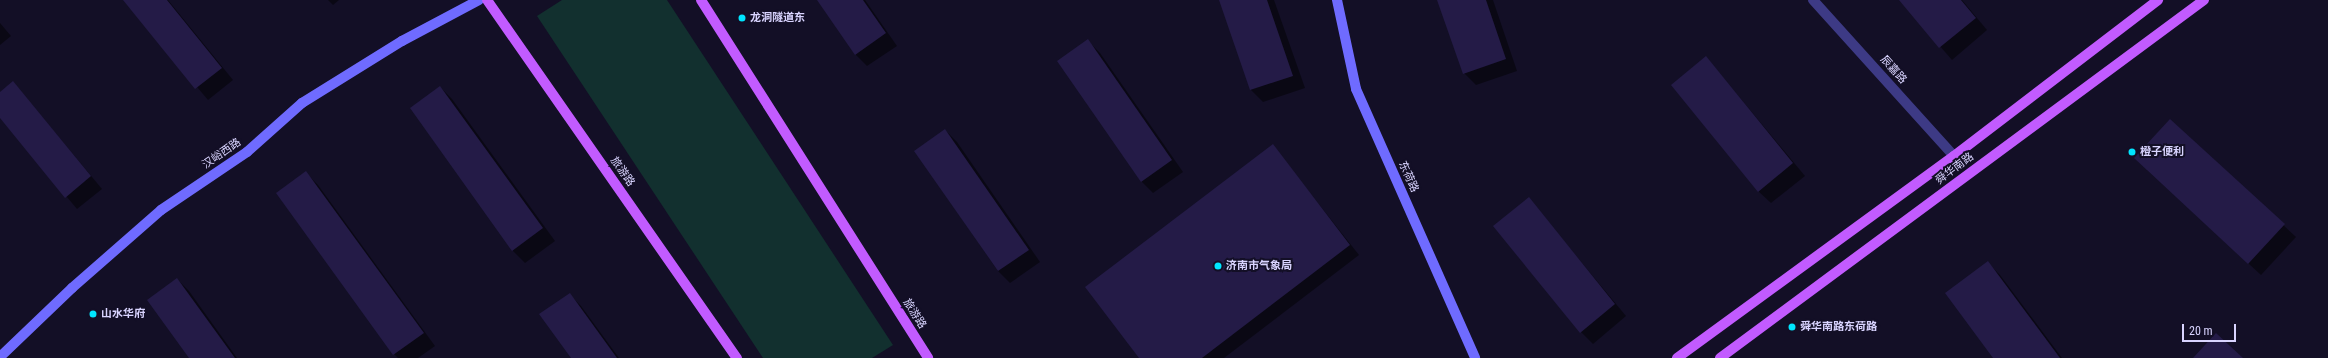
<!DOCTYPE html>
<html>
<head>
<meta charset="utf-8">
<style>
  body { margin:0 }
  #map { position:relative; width:2328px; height:358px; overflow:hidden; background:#130f26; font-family:"Roboto Condensed","Noto Sans SC",sans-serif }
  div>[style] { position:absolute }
  .green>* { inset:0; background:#12302f }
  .shadow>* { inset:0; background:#0007 }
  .building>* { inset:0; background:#241b47 }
  .street>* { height:10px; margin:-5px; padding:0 5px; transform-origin:5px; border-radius:5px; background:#3d3a85 }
  .secondary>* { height:10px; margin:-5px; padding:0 5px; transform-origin:5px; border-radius:5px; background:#6f6bff }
  .primary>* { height:10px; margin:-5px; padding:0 5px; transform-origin:5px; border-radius:5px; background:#c25bff }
  .dots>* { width:11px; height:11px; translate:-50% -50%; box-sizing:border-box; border:2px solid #130f26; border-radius:50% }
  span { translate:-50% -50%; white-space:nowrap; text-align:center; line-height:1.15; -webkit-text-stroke:4px #130f26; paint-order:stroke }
  .poi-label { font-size:11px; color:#d9d4ff; font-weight:700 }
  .left { translate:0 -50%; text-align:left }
  .street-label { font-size:11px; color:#d9d4ff }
  .scale { position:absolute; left:2182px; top:324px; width:54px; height:18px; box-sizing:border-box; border:2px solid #d9d4ff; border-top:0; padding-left:5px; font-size:12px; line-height:14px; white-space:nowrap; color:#d9d4ff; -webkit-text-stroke:3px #130f26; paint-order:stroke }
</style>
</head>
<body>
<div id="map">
  <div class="green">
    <i style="clip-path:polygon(562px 0,667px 0,893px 345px,872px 358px,763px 358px,537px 16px)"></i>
  </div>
  <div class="shadow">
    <i style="clip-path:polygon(124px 0,168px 0,233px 80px,208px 100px)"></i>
    <i style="clip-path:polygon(328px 0,339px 0,333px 5px)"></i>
    <i style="clip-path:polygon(818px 0,865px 0,897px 46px,867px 66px,855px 54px)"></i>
    <i style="clip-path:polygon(1220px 0,1274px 0,1305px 88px,1263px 102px,1251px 90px)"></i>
    <i style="clip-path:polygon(1438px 0,1493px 0,1517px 71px,1476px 85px,1464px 73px)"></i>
    <i style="clip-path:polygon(1900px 0,1962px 0,1987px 30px,1952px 60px)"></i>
    <i style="clip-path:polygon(0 23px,11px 36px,0 45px)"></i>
    <i style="clip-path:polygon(1088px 41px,1100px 53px,1183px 172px,1153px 193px,1141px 181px)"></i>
    <i style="clip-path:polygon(1706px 57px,1805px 176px,1771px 203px,1758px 191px)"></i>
    <i style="clip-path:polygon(13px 82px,102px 189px,77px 209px,0 117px,0 93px)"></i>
    <i style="clip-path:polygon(440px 87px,452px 99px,555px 241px,525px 263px,513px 251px)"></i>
    <i style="clip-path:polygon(2170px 120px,2296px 237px,2261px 275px,2147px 170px)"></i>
    <i style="clip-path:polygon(945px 130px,957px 142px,1040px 262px,1010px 283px,998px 271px,915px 151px)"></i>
    <i style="clip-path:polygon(1272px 145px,1359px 255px,1224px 358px,1140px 358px)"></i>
    <i style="clip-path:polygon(306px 173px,318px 185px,435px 346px,418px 358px,398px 358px,394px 354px,278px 194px)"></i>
    <i style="clip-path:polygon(1528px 198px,1626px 316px,1593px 344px,1581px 332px)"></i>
    <i style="clip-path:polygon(1988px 263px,2000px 275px,2062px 358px,1995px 358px)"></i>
    <i style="clip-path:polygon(177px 279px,189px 291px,237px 358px,190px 358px)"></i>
    <i style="clip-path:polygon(569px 294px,581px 306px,619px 358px,572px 358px)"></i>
  </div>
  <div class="building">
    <i style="clip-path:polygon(123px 0,167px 0,222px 68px,195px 89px)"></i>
    <i style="clip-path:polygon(817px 0,863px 0,886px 33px,855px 55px)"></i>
    <i style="clip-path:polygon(1219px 0,1267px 0,1293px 76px,1250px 90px)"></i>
    <i style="clip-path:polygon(1437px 0,1486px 0,1506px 59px,1463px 74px)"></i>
    <i style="clip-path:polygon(1899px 0,1961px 0,1976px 18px,1939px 48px)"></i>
    <i style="clip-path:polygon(1088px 39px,1172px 160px,1141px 182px,1057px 61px)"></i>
    <i style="clip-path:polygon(1706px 56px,1793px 163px,1758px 192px,1671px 85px)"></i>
    <i style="clip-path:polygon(13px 81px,91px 176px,65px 198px,0 118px,0 92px)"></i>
    <i style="clip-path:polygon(440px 86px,543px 228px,512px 251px,410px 108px)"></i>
    <i style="clip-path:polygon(2170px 119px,2285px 224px,2248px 264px,2134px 158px)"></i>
    <i style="clip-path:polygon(945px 129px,1029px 250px,998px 271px,914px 151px)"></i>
    <i style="clip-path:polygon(1273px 144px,1350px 245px,1202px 358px,1139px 358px,1085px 287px)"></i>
    <i style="clip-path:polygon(306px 171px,424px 333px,393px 355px,276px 193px)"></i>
    <i style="clip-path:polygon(1529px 197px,1615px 304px,1580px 333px,1493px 226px)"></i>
    <i style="clip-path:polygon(1988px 261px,2060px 358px,1993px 358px,1945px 293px)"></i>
    <i style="clip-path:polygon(177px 278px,235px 358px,189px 358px,147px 300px)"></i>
    <i style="clip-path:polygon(570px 293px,617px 358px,571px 358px,539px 314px)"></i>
    <i style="clip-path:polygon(2216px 333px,2243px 358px,2193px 358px)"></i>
  </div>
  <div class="street">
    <i style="left:1813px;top:0;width:210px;rotate:47.9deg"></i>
  </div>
  <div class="secondary">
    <i style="left:1337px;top:0;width:91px;rotate:77.9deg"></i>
    <i style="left:1356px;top:89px;width:294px;rotate:66.1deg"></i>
    <i style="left:0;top:357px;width:100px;rotate:-43.8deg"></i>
    <i style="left:72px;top:288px;width:118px;rotate:-41.2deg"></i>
    <i style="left:161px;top:210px;width:104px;rotate:-34deg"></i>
    <i style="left:247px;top:152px;width:74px;rotate:-41.7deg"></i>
    <i style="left:302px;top:103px;width:118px;rotate:-31.8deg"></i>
    <i style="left:402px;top:41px;width:87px;rotate:-28deg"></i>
  </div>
  <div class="primary">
    <i style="left:487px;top:0;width:437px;rotate:55.1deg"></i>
    <i style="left:701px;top:0;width:424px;rotate:57.6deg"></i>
    <i style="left:1677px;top:358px;width:343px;rotate:-36.1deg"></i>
    <i style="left:1954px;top:156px;width:257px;rotate:-37.4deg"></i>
    <i style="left:1720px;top:358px;width:602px;rotate:-36.49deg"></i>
  </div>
  <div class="dots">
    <i style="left:742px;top:18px;background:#00e5ff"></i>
    <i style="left:2132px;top:152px;background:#00e5ff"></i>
    <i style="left:1218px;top:266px;background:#00e5ff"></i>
    <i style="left:93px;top:314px;background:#00e5ff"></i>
    <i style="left:1792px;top:327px;background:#00e5ff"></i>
  </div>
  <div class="poi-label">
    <span class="left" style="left:750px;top:18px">龙洞隧道东</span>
    <span class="left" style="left:2140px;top:152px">橙子便利</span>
    <span class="left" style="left:1226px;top:266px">济南市气象局</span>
    <span class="left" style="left:101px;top:314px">山水华府</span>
    <span class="left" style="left:1800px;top:327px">舜华南路东荷路</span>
  </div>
  <div class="street-label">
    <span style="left:1893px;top:70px;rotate:48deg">辰嘉路</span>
    <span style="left:222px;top:154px;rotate:-35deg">汉峪西路</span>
    <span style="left:1955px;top:169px;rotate:-37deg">舜华南路</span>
    <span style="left:622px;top:172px;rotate:55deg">旅游路</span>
    <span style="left:1408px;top:177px;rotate:66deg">东荷路</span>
    <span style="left:914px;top:314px;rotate:58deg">旅游路</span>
  </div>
  <div class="scale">20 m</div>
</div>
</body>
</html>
